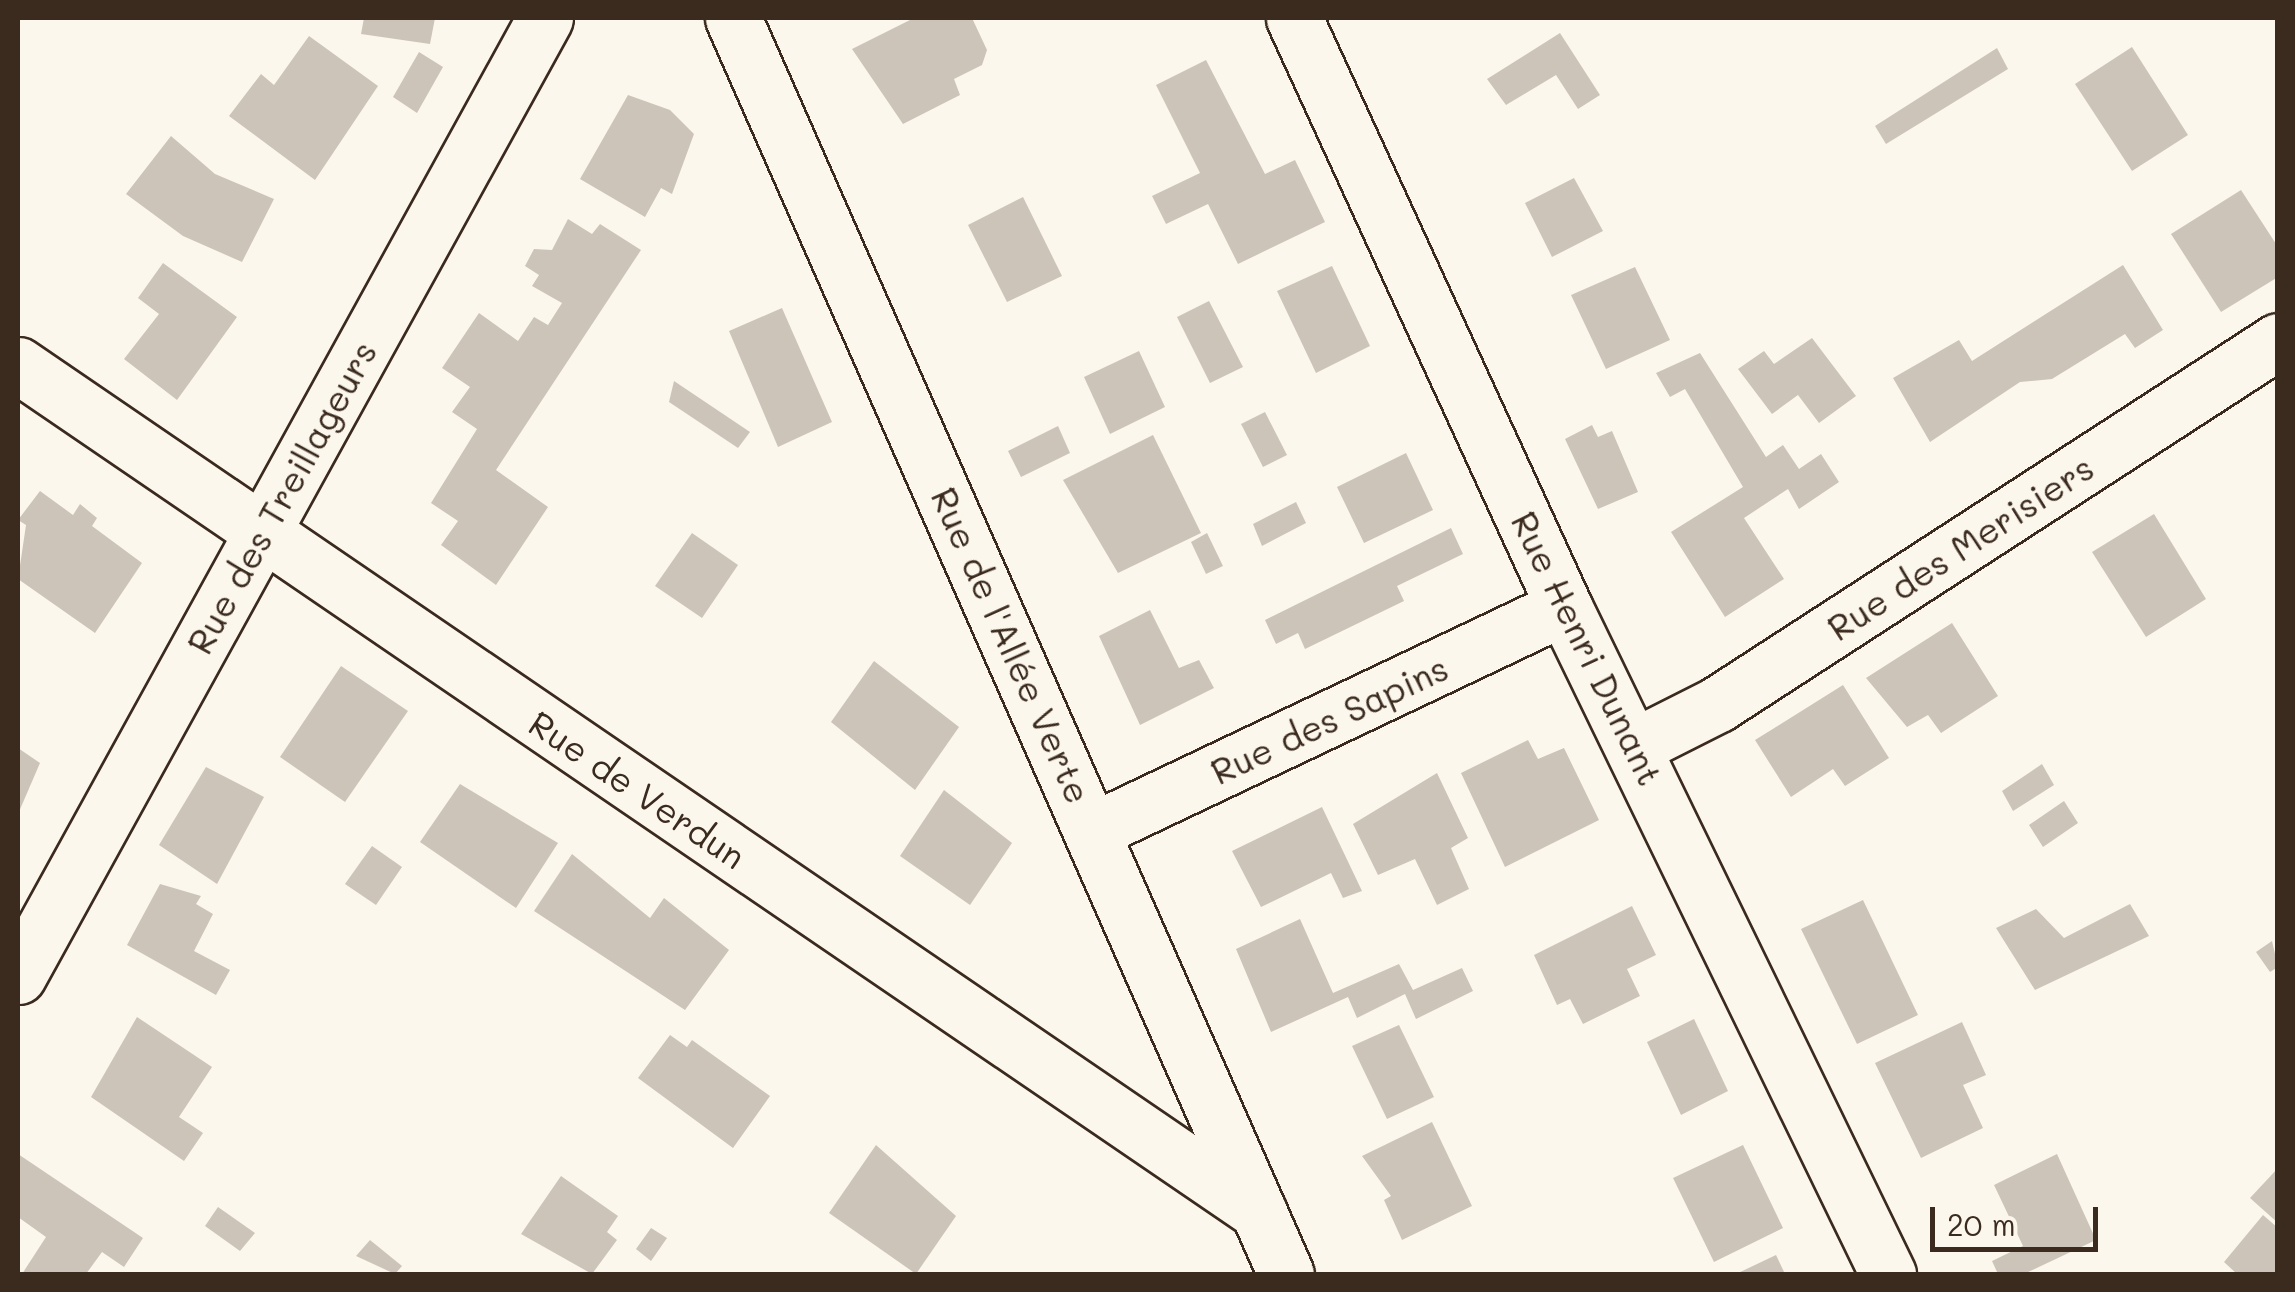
<!DOCTYPE html>
<html>
<head>
<meta charset="utf-8">
<style>
  body { margin:0 }
  #map { position:relative; width:2295px; height:1292px; overflow:hidden; background:#fbf7ec; font-family:Mali,sans-serif }
  div>[style] { position:absolute }
  .building>* { inset:0; background:#ccc4b9 }
  .roads { filter:drop-shadow(2px 0 #3b2a1e) drop-shadow(-2px 0 #3b2a1e) drop-shadow(0 2px #3b2a1e) drop-shadow(0 -2px #3b2a1e) }
  .minor>* { height:55px; margin:-27.5px; padding:0 27.5px; transform-origin:27.5px; border-radius:27.5px; background:#fbf7ec }
  span { translate:-50% -50%; white-space:nowrap; text-align:center; line-height:1.15; -webkit-text-stroke:10px #fbf7ec; paint-order:stroke }
  .street-label { font-size:35px; color:#3b2a1e }
  .frame { position:absolute; inset:0; border:20px solid #3b2a1e; pointer-events:none }
  .scale { position:absolute; left:1930px; top:1207px; width:168px; height:45px; box-sizing:border-box; border:5px solid #3b2a1e; border-top:0; padding-left:12px; font-size:30px; line-height:35px; white-space:nowrap; color:#3b2a1e; -webkit-text-stroke:8px #fbf7ec; paint-order:stroke }
</style>
</head>
<body>
<div id="map">
  <div class="building">
    <i style="clip-path:polygon(364px 18px,435px 18px,430px 44px,361px 34px)"></i>
    <i style="clip-path:polygon(914px 18px,972px 18px,987px 50px,982px 65px,954px 79px,960px 95px,903px 124px,852px 49px)"></i>
    <i style="clip-path:polygon(1560px 33px,1600px 95px,1578px 109px,1556px 75px,1506px 105px,1487px 79px)"></i>
    <i style="clip-path:polygon(309px 36px,378px 86px,315px 180px,229px 116px,261px 74px,274px 85px)"></i>
    <i style="clip-path:polygon(2132px 47px,2188px 135px,2132px 171px,2075px 84px)"></i>
    <i style="clip-path:polygon(1997px 48px,2008px 69px,1886px 144px,1875px 126px)"></i>
    <i style="clip-path:polygon(419px 52px,443px 67px,417px 113px,393px 97px)"></i>
    <i style="clip-path:polygon(1206px 60px,1265px 174px,1295px 160px,1325px 222px,1238px 264px,1208px 204px,1166px 224px,1152px 196px,1200px 173px,1156px 85px)"></i>
    <i style="clip-path:polygon(628px 95px,670px 110px,694px 134px,672px 194px,661px 188px,645px 217px,580px 179px)"></i>
    <i style="clip-path:polygon(171px 136px,215px 174px,274px 199px,242px 262px,183px 236px,126px 194px)"></i>
    <i style="clip-path:polygon(1574px 178px,1603px 231px,1552px 257px,1525px 203px)"></i>
    <i style="clip-path:polygon(2241px 190px,2278px 247px,2278px 277px,2221px 312px,2171px 234px)"></i>
    <i style="clip-path:polygon(1023px 197px,1062px 276px,1007px 302px,968px 225px)"></i>
    <i style="clip-path:polygon(568px 219px,592px 234px,600px 224px,641px 250px,496px 470px,548px 507px,496px 585px,441px 545px,458px 521px,431px 503px,477px 429px,452px 412px,470px 387px,442px 368px,479px 313px,518px 341px,534px 317px,548px 325px,562px 303px,532px 286px,539px 275px,525px 266px,534px 249px,552px 250px)"></i>
    <i style="clip-path:polygon(163px 263px,237px 317px,177px 400px,124px 359px,159px 314px,138px 298px)"></i>
    <i style="clip-path:polygon(2123px 265px,2163px 330px,2135px 348px,2125px 334px,2052px 379px,2020px 382px,1930px 442px,1893px 378px,1959px 340px,1972px 361px)"></i>
    <i style="clip-path:polygon(1332px 266px,1370px 346px,1316px 373px,1277px 291px)"></i>
    <i style="clip-path:polygon(1635px 267px,1670px 340px,1606px 369px,1571px 295px)"></i>
    <i style="clip-path:polygon(1209px 301px,1243px 367px,1210px 383px,1177px 317px)"></i>
    <i style="clip-path:polygon(782px 308px,832px 422px,778px 447px,729px 331px)"></i>
    <i style="clip-path:polygon(1812px 338px,1856px 396px,1819px 423px,1798px 395px,1772px 414px,1738px 369px,1764px 351px,1774px 364px)"></i>
    <i style="clip-path:polygon(1139px 351px,1165px 407px,1110px 434px,1084px 377px)"></i>
    <i style="clip-path:polygon(1700px 353px,1766px 457px,1783px 445px,1799px 469px,1821px 454px,1839px 482px,1799px 509px,1788px 489px,1744px 518px,1784px 579px,1725px 617px,1671px 532px,1743px 487px,1685px 389px,1670px 397px,1656px 373px)"></i>
    <i style="clip-path:polygon(674px 381px,750px 432px,738px 448px,669px 402px)"></i>
    <i style="clip-path:polygon(1265px 412px,1287px 455px,1263px 467px,1241px 424px)"></i>
    <i style="clip-path:polygon(1592px 425px,1598px 437px,1612px 431px,1638px 492px,1598px 509px,1565px 439px)"></i>
    <i style="clip-path:polygon(1058px 426px,1070px 453px,1021px 477px,1008px 451px)"></i>
    <i style="clip-path:polygon(1153px 435px,1201px 533px,1118px 573px,1063px 480px)"></i>
    <i style="clip-path:polygon(1406px 453px,1433px 510px,1364px 543px,1337px 487px)"></i>
    <i style="clip-path:polygon(40px 491px,73px 515px,80px 504px,97px 518px,92px 526px,142px 563px,95px 633px,18px 579px,26px 525px,18px 520px)"></i>
    <i style="clip-path:polygon(1296px 502px,1306px 523px,1262px 546px,1253px 524px)"></i>
    <i style="clip-path:polygon(2154px 514px,2206px 599px,2146px 637px,2092px 552px)"></i>
    <i style="clip-path:polygon(1451px 528px,1463px 554px,1397px 586px,1404px 601px,1305px 649px,1298px 633px,1276px 644px,1265px 620px)"></i>
    <i style="clip-path:polygon(692px 533px,738px 565px,702px 618px,655px 586px)"></i>
    <i style="clip-path:polygon(1207px 533px,1223px 566px,1206px 574px,1191px 542px)"></i>
    <i style="clip-path:polygon(1150px 610px,1179px 668px,1199px 660px,1214px 688px,1140px 725px,1099px 636px)"></i>
    <i style="clip-path:polygon(1952px 623px,1998px 696px,1941px 733px,1928px 715px,1907px 727px,1866px 678px)"></i>
    <i style="clip-path:polygon(874px 661px,959px 727px,915px 790px,831px 722px)"></i>
    <i style="clip-path:polygon(341px 666px,408px 711px,345px 802px,280px 757px)"></i>
    <i style="clip-path:polygon(1843px 685px,1889px 758px,1845px 786px,1833px 769px,1791px 797px,1755px 740px)"></i>
    <i style="clip-path:polygon(1528px 740px,1538px 759px,1564px 748px,1599px 820px,1505px 867px,1461px 773px)"></i>
    <i style="clip-path:polygon(18px 748px,40px 763px,18px 814px)"></i>
    <i style="clip-path:polygon(2042px 764px,2054px 785px,2013px 811px,2002px 791px)"></i>
    <i style="clip-path:polygon(206px 767px,264px 797px,217px 884px,159px 845px)"></i>
    <i style="clip-path:polygon(1437px 773px,1468px 838px,1451px 848px,1469px 889px,1437px 905px,1415px 859px,1378px 875px,1353px 824px)"></i>
    <i style="clip-path:polygon(460px 784px,558px 843px,516px 908px,420px 842px)"></i>
    <i style="clip-path:polygon(944px 790px,1012px 843px,970px 905px,900px 856px)"></i>
    <i style="clip-path:polygon(2064px 801px,2078px 823px,2043px 847px,2029px 825px)"></i>
    <i style="clip-path:polygon(1322px 807px,1362px 891px,1343px 898px,1331px 873px,1261px 907px,1232px 851px)"></i>
    <i style="clip-path:polygon(372px 846px,402px 867px,376px 905px,345px 884px)"></i>
    <i style="clip-path:polygon(572px 854px,650px 918px,664px 898px,729px 950px,685px 1010px,534px 911px)"></i>
    <i style="clip-path:polygon(160px 884px,201px 896px,196px 904px,213px 914px,194px 951px,230px 970px,216px 995px,127px 945px)"></i>
    <i style="clip-path:polygon(1863px 900px,1918px 1015px,1857px 1044px,1801px 929px)"></i>
    <i style="clip-path:polygon(2130px 904px,2149px 936px,2035px 990px,1996px 928px,2036px 909px,2064px 938px)"></i>
    <i style="clip-path:polygon(1632px 906px,1656px 955px,1627px 969px,1640px 996px,1583px 1024px,1570px 999px,1557px 1005px,1534px 955px)"></i>
    <i style="clip-path:polygon(1300px 919px,1333px 993px,1399px 964px,1413px 990px,1462px 968px,1473px 991px,1416px 1019px,1405px 994px,1357px 1018px,1348px 997px,1271px 1032px,1236px 949px)"></i>
    <i style="clip-path:polygon(2272px 941px,2278px 967px,2270px 972px,2256px 952px)"></i>
    <i style="clip-path:polygon(137px 1017px,212px 1067px,179px 1117px,203px 1133px,184px 1161px,91px 1097px)"></i>
    <i style="clip-path:polygon(1694px 1019px,1728px 1091px,1681px 1115px,1647px 1042px)"></i>
    <i style="clip-path:polygon(1962px 1022px,1986px 1075px,1963px 1085px,1983px 1128px,1921px 1158px,1875px 1063px)"></i>
    <i style="clip-path:polygon(1399px 1025px,1434px 1097px,1387px 1119px,1352px 1046px)"></i>
    <i style="clip-path:polygon(670px 1035px,687px 1047px,692px 1040px,770px 1096px,733px 1148px,638px 1078px)"></i>
    <i style="clip-path:polygon(1432px 1122px,1472px 1206px,1402px 1240px,1384px 1200px,1391px 1196px,1362px 1156px)"></i>
    <i style="clip-path:polygon(876px 1145px,956px 1216px,916px 1274px,829px 1213px)"></i>
    <i style="clip-path:polygon(1743px 1145px,1783px 1228px,1714px 1262px,1673px 1178px)"></i>
    <i style="clip-path:polygon(18px 1154px,143px 1238px,124px 1267px,102px 1252px,86px 1274px,22px 1274px,46px 1237px,18px 1217px)"></i>
    <i style="clip-path:polygon(2057px 1154px,2096px 1240px,2024px 1274px,1998px 1274px,1992px 1261px,2023px 1246px,1994px 1185px)"></i>
    <i style="clip-path:polygon(2278px 1168px,2278px 1223px,2250px 1198px)"></i>
    <i style="clip-path:polygon(561px 1176px,618px 1216px,607px 1232px,617px 1240px,592px 1274px,521px 1234px)"></i>
    <i style="clip-path:polygon(218px 1207px,255px 1233px,240px 1251px,205px 1226px)"></i>
    <i style="clip-path:polygon(2263px 1215px,2278px 1228px,2278px 1274px,2237px 1274px,2224px 1262px)"></i>
    <i style="clip-path:polygon(651px 1228px,667px 1238px,651px 1261px,636px 1249px)"></i>
    <i style="clip-path:polygon(370px 1240px,402px 1266px,395px 1274px,356px 1256px)"></i>
    <i style="clip-path:polygon(1776px 1255px,1785px 1274px,1736px 1274px)"></i>
  </div>
  <div class="roads">
    <div class="minor">
      <i style="left:733px;top:18px;width:1372px;rotate:66.24deg"></i>
      <i style="left:1294px;top:18px;width:648px;rotate:65.37deg"></i>
      <i style="left:1564px;top:607px;width:742px;rotate:64.09deg"></i>
      <i style="left:18px;top:365px;width:1502px;rotate:34.31deg"></i>
      <i style="left:1637px;top:745px;width:91px;rotate:-26.8deg"></i>
      <i style="left:1718px;top:704px;width:667px;rotate:-32.95deg"></i>
      <i style="left:1094px;top:830px;width:520px;rotate:-25.38deg"></i>
      <i style="left:18px;top:976px;width:1093px;rotate:-61.18deg"></i>
    </div>
  </div>
  <div class="street-label">
    <span style="left:281px;top:497px;rotate:-61deg">Rue des Treillageurs</span>
    <span style="left:1960px;top:547px;rotate:-33deg">Rue des Merisiers</span>
    <span style="left:1012px;top:645px;rotate:66deg">Rue de l'Allée Verte</span>
    <span style="left:1588px;top:648px;rotate:64deg">Rue Henri Dunant</span>
    <span style="left:1329px;top:719px;rotate:-25deg">Rue des Sapins</span>
    <span style="left:638px;top:789px;rotate:34deg">Rue de Verdun</span>
  </div>
  <div class="frame"></div>
  <div class="scale">20 m</div>
</div>
</body>
</html>
